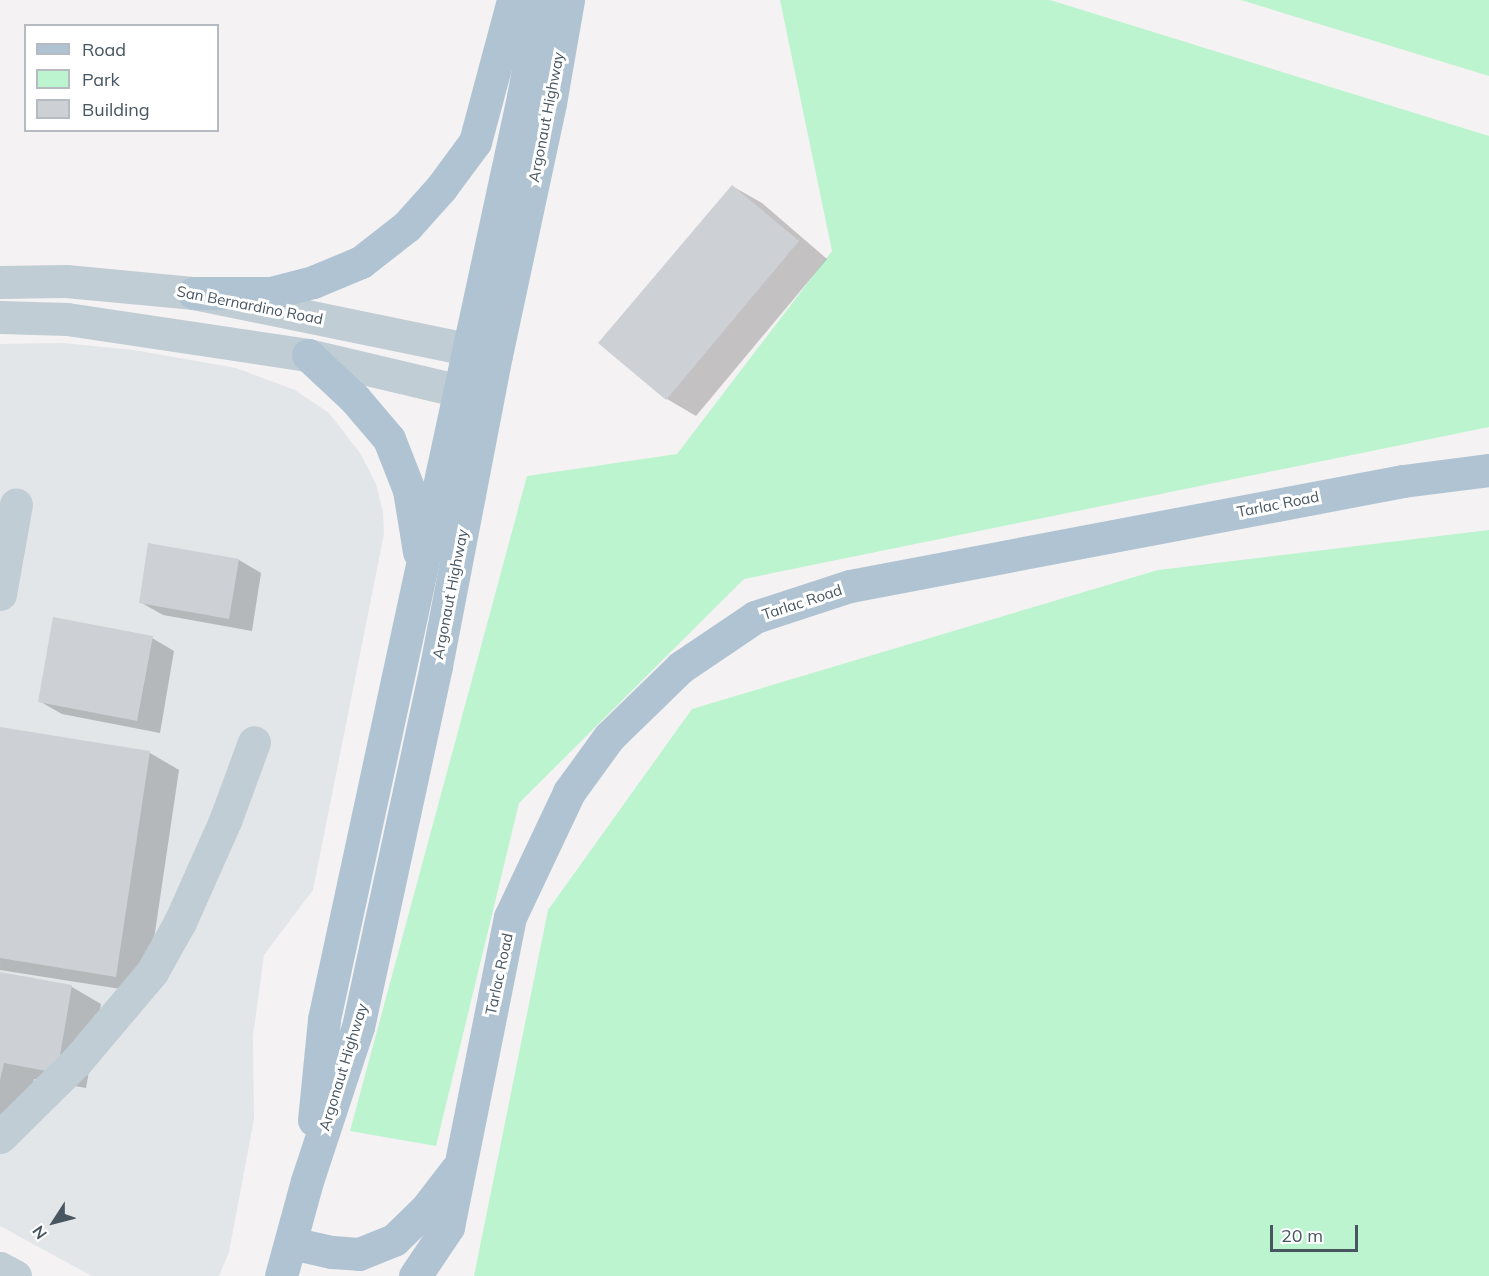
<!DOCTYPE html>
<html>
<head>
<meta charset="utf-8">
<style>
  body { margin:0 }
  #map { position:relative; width:1489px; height:1276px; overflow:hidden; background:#f4f2f2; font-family:Mulish,sans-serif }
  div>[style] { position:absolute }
  .airport>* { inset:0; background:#e3e6e9 }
  .green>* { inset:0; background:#bdf4d0 }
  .shadow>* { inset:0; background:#0003 }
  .building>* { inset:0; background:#cdd1d6 }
  .minor>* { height:33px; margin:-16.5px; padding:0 16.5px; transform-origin:16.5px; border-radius:16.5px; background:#c1cdd4 }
  .major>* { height:33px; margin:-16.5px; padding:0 16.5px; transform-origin:16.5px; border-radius:16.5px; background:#afc3d3 }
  span { translate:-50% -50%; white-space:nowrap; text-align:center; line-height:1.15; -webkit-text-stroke:6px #fff; paint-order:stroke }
  .street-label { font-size:15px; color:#475661 }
  .legend { position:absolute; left:24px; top:24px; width:195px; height:108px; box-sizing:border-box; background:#fff; border:2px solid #b5bbc0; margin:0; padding:8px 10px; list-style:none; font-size:18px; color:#475661 }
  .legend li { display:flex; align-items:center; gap:12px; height:30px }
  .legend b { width:30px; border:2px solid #b5bbc0 }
  .north { position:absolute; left:24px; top:1192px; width:60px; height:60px; -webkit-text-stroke:4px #fff; paint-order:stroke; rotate:234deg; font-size:16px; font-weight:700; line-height:24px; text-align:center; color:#475661 }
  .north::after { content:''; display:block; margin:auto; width:21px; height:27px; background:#475661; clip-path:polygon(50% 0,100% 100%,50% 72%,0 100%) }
  .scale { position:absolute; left:1270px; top:1225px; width:88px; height:27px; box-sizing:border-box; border:3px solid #475661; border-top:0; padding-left:8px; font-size:18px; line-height:21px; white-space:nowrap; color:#475661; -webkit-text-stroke:4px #fff; paint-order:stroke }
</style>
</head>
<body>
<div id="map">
  <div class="airport">
    <i style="clip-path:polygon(63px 343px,134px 350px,236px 368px,295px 390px,329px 413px,360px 453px,376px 484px,383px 512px,384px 534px,313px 890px,264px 955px,253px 1036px,254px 1119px,229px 1252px,219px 1276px,92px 1276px,0 1226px,0 344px)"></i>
  </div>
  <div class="green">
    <i style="clip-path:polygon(780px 0,1050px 0,1489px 136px,1489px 427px,744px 579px,519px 803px,436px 1146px,350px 1131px,527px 476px,677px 454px,832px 251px)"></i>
    <i style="clip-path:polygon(1241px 0,1489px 0,1489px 76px)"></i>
    <i style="clip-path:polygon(1489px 530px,1489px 1276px,474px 1276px,548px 910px,692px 709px,1158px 570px)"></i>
  </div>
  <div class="shadow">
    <i style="clip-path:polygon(732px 186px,762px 203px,827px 259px,696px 416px,667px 399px)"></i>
    <i style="clip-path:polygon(239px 560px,261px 573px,252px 631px,163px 615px,140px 602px)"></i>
    <i style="clip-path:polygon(152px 638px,174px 651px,160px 733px,62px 714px,39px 701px)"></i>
    <i style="clip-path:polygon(1px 729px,150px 753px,179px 770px,146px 993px,0 970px)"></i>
    <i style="clip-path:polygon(0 974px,72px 987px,101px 1004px,86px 1088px,34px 1079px,24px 1133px,0 1129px)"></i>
  </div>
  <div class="building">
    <i style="clip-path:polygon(732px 185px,799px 241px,666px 400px,598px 343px)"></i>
    <i style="clip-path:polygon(148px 543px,239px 559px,229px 619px,139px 603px)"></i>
    <i style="clip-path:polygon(53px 617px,153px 636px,137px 721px,38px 702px)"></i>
    <i style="clip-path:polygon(0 727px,150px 751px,116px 977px,0 958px)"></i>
    <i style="clip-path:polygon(0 972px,72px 985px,57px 1073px,4px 1063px,0 1080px)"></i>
  </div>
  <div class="minor">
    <i style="left:0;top:282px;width:66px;rotate:-0.9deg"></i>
    <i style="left:66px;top:281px;width:129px;rotate:5.4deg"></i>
    <i style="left:194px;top:293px;width:308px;rotate:11.6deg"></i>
    <i style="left:0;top:317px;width:67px;rotate:1.7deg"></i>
    <i style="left:67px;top:319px;width:244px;rotate:8.5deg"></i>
    <i style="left:308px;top:355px;width:183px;rotate:13.3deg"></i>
    <i style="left:0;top:594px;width:91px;rotate:-79.9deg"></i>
    <i style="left:0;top:1137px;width:107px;rotate:-44.6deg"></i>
    <i style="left:76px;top:1062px;width:118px;rotate:-49.8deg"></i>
    <i style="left:152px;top:972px;width:57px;rotate:-60.8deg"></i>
    <i style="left:180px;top:922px;width:111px;rotate:-66deg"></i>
    <i style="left:225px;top:821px;width:84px;rotate:-69.8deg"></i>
    <i style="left:0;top:1268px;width:17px;rotate:28deg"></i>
  </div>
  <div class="major">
    <i style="left:194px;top:293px;width:77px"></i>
    <i style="left:271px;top:293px;width:43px;rotate:-14.7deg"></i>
    <i style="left:313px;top:282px;width:52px;rotate:-22.6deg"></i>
    <i style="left:361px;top:262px;width:58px;rotate:-38deg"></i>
    <i style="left:407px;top:226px;width:51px;rotate:-48.2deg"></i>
    <i style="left:441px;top:188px;width:57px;rotate:-53.5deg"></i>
    <i style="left:475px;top:142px;width:147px;rotate:-75deg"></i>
    <i style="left:308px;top:355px;width:64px;rotate:43.1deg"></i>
    <i style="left:355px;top:399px;width:52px;rotate:49.6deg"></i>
    <i style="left:389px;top:439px;width:55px;rotate:68.6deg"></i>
    <i style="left:409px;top:490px;width:63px;rotate:80.8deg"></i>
    <i style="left:314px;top:1120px;width:101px;rotate:-84.3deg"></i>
    <i style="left:324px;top:1019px;width:943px;rotate:-77.82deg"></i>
    <i style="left:523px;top:97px;width:99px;rotate:-79.5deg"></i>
    <i style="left:291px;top:1243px;width:42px;rotate:12.4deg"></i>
    <i style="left:332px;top:1252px;width:27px;rotate:4deg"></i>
    <i style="left:359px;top:1254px;width:38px;rotate:-22deg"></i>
    <i style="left:394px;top:1240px;width:45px;rotate:-44.1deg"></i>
    <i style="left:426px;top:1209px;width:49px;rotate:-52.4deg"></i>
    <i style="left:281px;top:1276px;width:98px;rotate:-74.7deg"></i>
    <i style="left:307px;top:1181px;width:162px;rotate:-71.7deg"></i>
    <i style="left:358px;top:1027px;width:369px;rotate:-77.8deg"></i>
    <i style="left:436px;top:666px;width:317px;rotate:-79.1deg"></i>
    <i style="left:496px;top:355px;width:258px;rotate:-77.9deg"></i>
    <i style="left:550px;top:103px;width:105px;rotate:-80.1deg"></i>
    <i style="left:415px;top:1276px;width:59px;rotate:-56deg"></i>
    <i style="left:448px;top:1227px;width:316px;rotate:-78.7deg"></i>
    <i style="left:510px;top:917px;width:138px;rotate:-64.7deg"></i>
    <i style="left:569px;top:792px;width:68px;rotate:-54deg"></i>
    <i style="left:609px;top:737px;width:100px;rotate:-44.2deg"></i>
    <i style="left:681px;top:667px;width:89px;rotate:-34deg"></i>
    <i style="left:755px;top:617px;width:100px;rotate:-18.1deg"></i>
    <i style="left:850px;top:586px;width:563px;rotate:-10.75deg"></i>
    <i style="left:1403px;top:481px;width:87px;rotate:-7.3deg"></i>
  </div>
  <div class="street-label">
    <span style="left:546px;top:117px;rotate:-79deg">Argonaut Highway</span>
    <span style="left:250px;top:305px;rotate:11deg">San Bernardino Road</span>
    <span style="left:1278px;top:504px;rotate:-11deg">Tarlac Road</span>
    <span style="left:450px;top:594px;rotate:-79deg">Argonaut Highway</span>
    <span style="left:802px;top:602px;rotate:-18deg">Tarlac Road</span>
    <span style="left:499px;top:974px;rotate:-78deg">Tarlac Road</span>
    <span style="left:343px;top:1067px;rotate:-73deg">Argonaut Highway</span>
  </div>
  <ul class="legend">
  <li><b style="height:8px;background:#afc3d3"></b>Road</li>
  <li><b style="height:16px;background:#bdf4d0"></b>Park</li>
  <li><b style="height:16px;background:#cdd1d6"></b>Building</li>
  </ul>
  <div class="north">N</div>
  <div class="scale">20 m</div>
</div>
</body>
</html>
